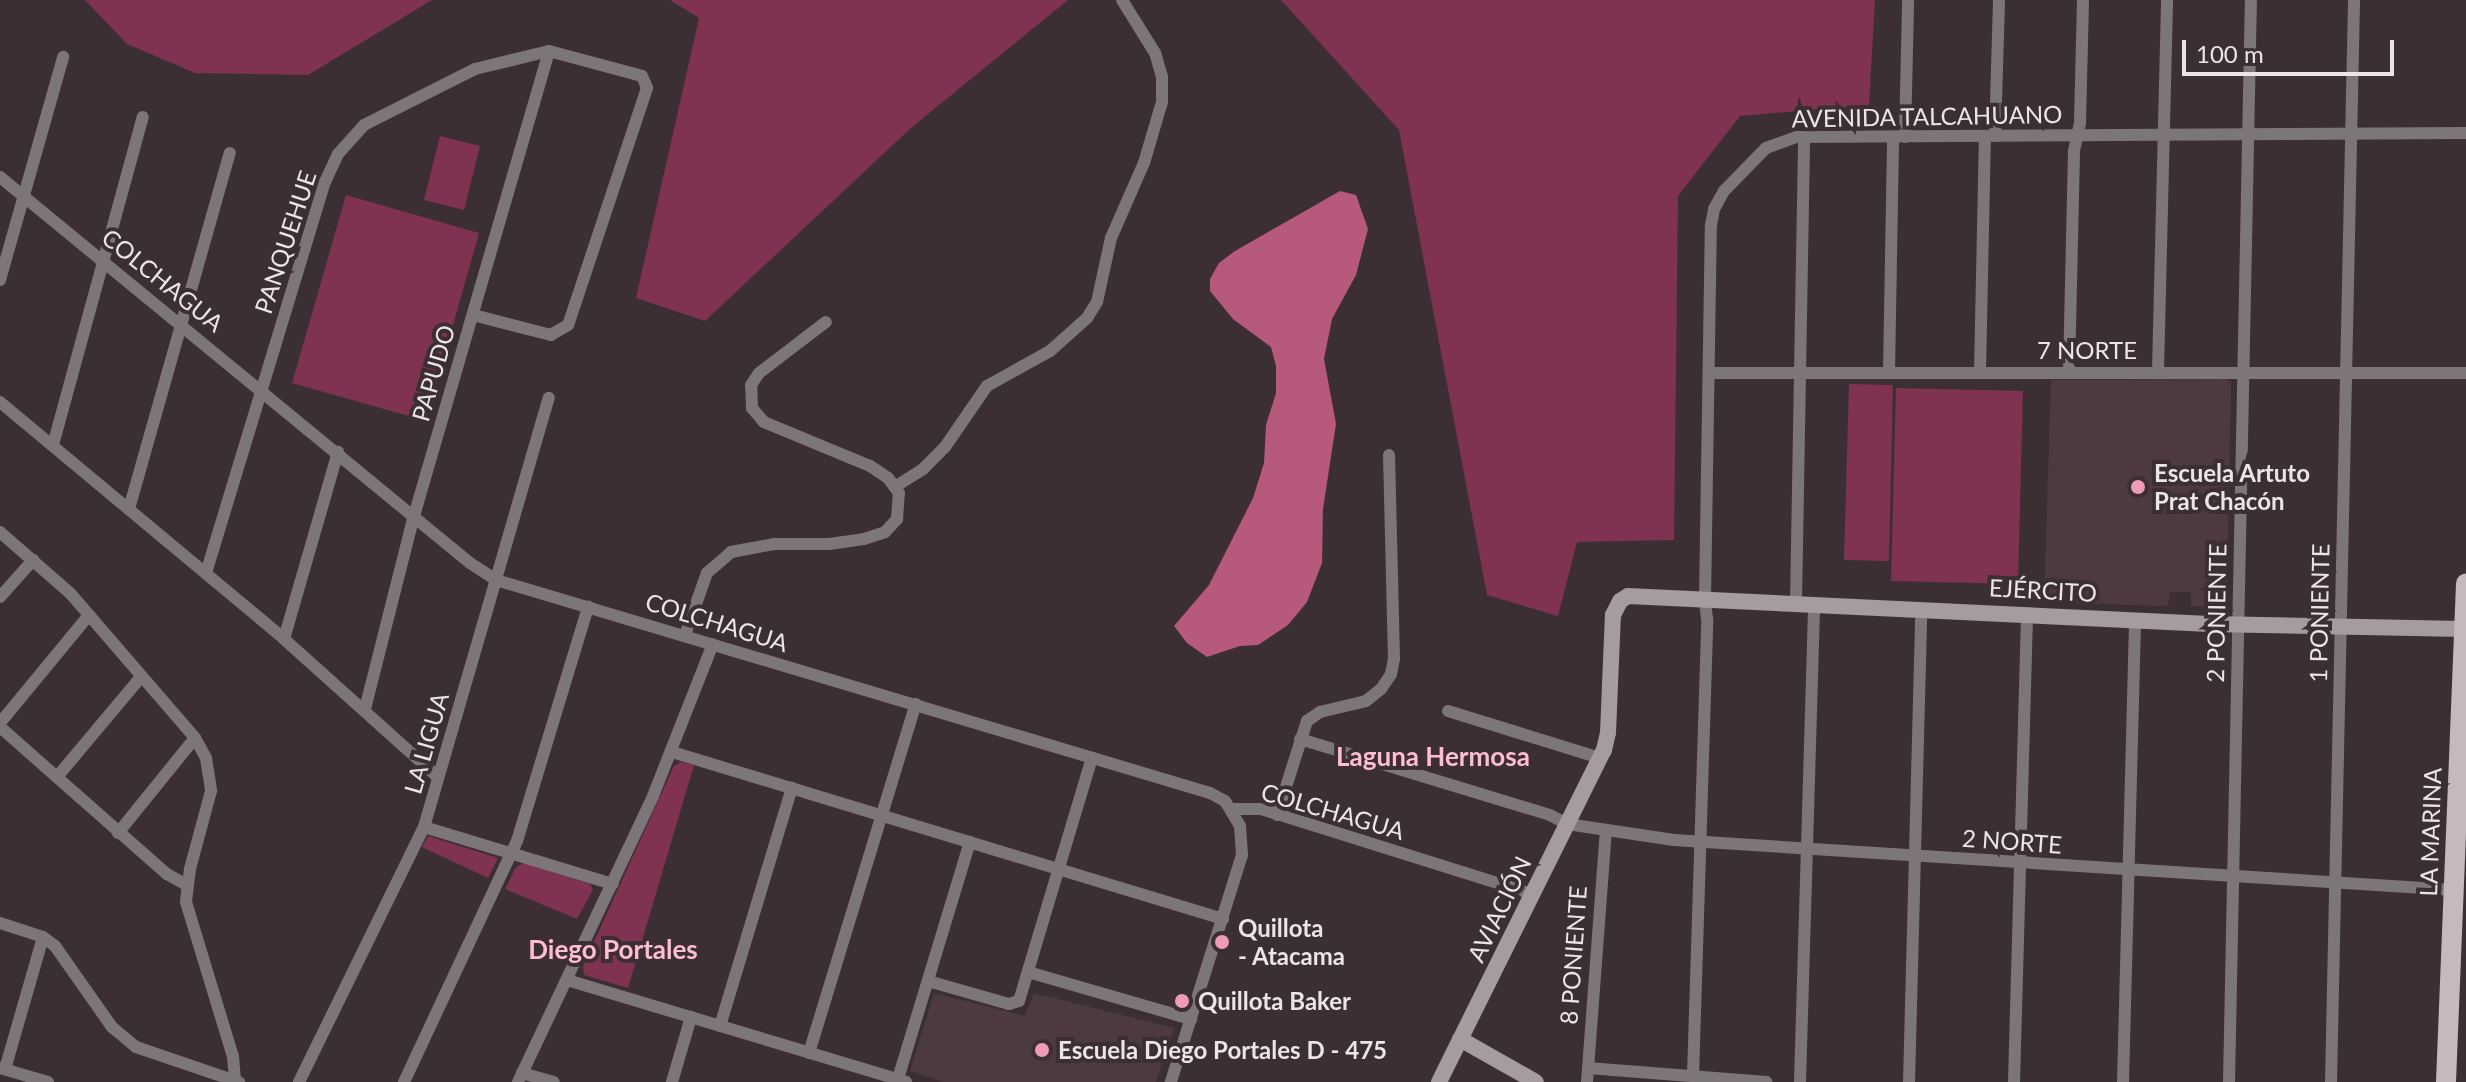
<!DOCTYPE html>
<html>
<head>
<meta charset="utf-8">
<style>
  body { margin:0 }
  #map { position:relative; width:2466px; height:1082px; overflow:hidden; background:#3c2f33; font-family:Lato,sans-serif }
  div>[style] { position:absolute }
  .built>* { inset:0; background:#4d3a40 }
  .green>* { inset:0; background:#7f3252 }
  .water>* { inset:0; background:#b6597d }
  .street>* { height:12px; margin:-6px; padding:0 6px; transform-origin:6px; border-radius:6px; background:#7d7678 }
  .secondary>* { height:16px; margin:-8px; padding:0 8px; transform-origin:8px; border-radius:8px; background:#a69b9e }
  .primary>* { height:20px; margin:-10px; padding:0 10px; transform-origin:10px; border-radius:10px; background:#c6b8bc }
  .dots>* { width:22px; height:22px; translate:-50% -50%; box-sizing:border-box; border:4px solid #3c2f33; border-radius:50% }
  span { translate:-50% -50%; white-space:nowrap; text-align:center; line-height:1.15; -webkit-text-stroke:8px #3c2f33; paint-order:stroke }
  .street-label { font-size:24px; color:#ece4e6 }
  .poi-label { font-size:24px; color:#ece4e6; font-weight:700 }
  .left { translate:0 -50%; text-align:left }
  .neighbourhood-label { font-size:26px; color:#febdd3; font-weight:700 }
  .scale { position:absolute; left:2182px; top:40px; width:212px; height:36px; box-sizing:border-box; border:4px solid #ece4e6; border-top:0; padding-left:10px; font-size:24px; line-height:28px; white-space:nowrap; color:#ece4e6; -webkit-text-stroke:6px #3c2f33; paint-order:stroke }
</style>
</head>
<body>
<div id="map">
  <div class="built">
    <i style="clip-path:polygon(2226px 379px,2231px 382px,2227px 599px,2214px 607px,2191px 606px,2191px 592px,2170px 592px,2168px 606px,2044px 602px,2051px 380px)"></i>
    <i style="clip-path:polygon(934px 993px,1025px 1016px,1034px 993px,1174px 1028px,1156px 1082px,944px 1082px,910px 1071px)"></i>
  </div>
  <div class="green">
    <i style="clip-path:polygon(85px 0,432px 0,308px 75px,195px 73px,127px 44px)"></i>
    <i style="clip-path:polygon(670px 0,1068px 0,912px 127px,705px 321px,636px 298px,699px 18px)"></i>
    <i style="clip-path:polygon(1281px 0,1875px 0,1869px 105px,1740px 116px,1678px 196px,1674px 540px,1577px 542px,1558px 616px,1487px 595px,1399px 130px)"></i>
    <i style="clip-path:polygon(440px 136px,480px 146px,464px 210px,424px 200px)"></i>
    <i style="clip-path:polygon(346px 195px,479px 233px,426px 421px,292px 383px)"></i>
    <i style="clip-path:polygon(1849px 384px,1893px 385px,1889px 561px,1844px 560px)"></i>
    <i style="clip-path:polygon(1896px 388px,2023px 391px,2018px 584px,1891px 581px)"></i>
    <i style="clip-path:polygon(681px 762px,694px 765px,628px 988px,584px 975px,583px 966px,674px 766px)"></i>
    <i style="clip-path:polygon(428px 836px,498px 858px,488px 878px,422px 847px)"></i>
    <i style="clip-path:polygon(524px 863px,590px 884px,593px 890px,577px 919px,505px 889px,516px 867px)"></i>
  </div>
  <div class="water">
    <i style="clip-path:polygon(1340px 191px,1356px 195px,1368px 229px,1356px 275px,1332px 319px,1324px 359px,1336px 424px,1323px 509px,1322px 563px,1307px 602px,1288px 625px,1258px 645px,1240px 646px,1207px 657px,1187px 643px,1174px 626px,1209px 585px,1253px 498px,1264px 463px,1266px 425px,1276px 393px,1276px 366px,1271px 347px,1233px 319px,1210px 291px,1210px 279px,1219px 263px,1235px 251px)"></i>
  </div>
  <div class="street">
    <i style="left:1995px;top:136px;width:136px;rotate:-88.3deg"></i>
    <i style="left:1905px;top:137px;width:137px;rotate:-88.7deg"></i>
    <i style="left:0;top:177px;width:608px;rotate:39.4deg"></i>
    <i style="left:470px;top:563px;width:31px;rotate:33deg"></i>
    <i style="left:496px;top:580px;width:745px;rotate:16.61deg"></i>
    <i style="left:1210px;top:793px;width:17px;rotate:28deg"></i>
    <i style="left:1225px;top:801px;width:29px;rotate:59deg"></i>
    <i style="left:1240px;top:826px;width:29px;rotate:86deg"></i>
    <i style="left:1242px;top:855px;width:238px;rotate:107.4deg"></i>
    <i style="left:0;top:280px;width:232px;rotate:-74.2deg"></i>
    <i style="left:2158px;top:371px;width:371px;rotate:-88.6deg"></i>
    <i style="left:1889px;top:372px;width:235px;rotate:-89deg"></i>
    <i style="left:1980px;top:372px;width:236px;rotate:-88.8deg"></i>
    <i style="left:2069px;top:372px;width:221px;rotate:-88.7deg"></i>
    <i style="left:2074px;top:151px;width:29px;rotate:-78deg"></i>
    <i style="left:2080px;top:123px;width:123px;rotate:-88.6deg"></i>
    <i style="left:1709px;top:373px;width:757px"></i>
    <i style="left:0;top:402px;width:370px;rotate:39.8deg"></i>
    <i style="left:284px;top:639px;width:207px;rotate:41.9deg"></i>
    <i style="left:53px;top:445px;width:340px;rotate:-74.7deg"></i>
    <i style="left:896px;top:486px;width:32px;rotate:-32deg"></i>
    <i style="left:923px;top:469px;width:31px;rotate:-45deg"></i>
    <i style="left:945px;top:447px;width:74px;rotate:-55.5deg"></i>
    <i style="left:987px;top:386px;width:72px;rotate:-29.1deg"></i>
    <i style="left:1050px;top:351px;width:50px;rotate:-41.7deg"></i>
    <i style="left:1087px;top:318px;width:19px;rotate:-58deg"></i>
    <i style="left:1097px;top:302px;width:66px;rotate:-77.7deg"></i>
    <i style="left:1111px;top:238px;width:82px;rotate:-66.3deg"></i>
    <i style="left:1144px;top:163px;width:64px;rotate:-73.6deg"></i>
    <i style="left:1162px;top:102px;width:25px;rotate:-90deg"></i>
    <i style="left:1162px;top:77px;width:25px;rotate:-106deg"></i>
    <i style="left:1155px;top:53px;width:62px;rotate:-121.9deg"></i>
    <i style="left:129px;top:509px;width:370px;rotate:-74.2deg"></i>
    <i style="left:0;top:532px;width:93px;rotate:41.1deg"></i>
    <i style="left:70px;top:593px;width:191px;rotate:49.2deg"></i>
    <i style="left:195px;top:738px;width:23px;rotate:61deg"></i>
    <i style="left:206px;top:758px;width:33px;rotate:81deg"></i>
    <i style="left:211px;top:791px;width:81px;rotate:105.1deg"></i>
    <i style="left:190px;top:869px;width:33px;rotate:97deg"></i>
    <i style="left:186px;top:902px;width:162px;rotate:73.1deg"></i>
    <i style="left:233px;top:1057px;width:25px;rotate:85deg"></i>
    <i style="left:206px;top:573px;width:409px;rotate:-73.1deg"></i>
    <i style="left:325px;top:182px;width:31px;rotate:-65deg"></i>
    <i style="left:338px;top:154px;width:39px;rotate:-48deg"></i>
    <i style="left:364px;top:125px;width:124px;rotate:-26.8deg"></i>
    <i style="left:475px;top:69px;width:76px;rotate:-13.7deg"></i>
    <i style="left:549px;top:51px;width:96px;rotate:15deg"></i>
    <i style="left:642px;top:76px;width:13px;rotate:67deg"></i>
    <i style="left:647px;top:88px;width:250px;rotate:108.4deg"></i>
    <i style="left:568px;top:325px;width:20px;rotate:150deg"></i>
    <i style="left:551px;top:335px;width:81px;rotate:-165.6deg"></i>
    <i style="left:0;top:597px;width:50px;rotate:-48.3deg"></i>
    <i style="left:1796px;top:603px;width:466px;rotate:-89deg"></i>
    <i style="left:685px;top:635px;width:66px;rotate:-70.5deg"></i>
    <i style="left:707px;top:573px;width:32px;rotate:-41deg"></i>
    <i style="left:731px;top:552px;width:44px;rotate:-10.5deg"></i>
    <i style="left:774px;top:544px;width:55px"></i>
    <i style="left:829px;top:544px;width:35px;rotate:-8deg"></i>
    <i style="left:864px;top:539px;width:22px;rotate:-18deg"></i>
    <i style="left:885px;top:532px;width:18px;rotate:-47deg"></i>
    <i style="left:897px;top:519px;width:26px;rotate:-86deg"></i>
    <i style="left:899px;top:493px;width:19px;rotate:-126deg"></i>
    <i style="left:888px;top:478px;width:22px;rotate:-146deg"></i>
    <i style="left:870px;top:466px;width:115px;rotate:-157.5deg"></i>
    <i style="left:764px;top:422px;width:18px;rotate:-131deg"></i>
    <i style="left:752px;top:408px;width:23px;rotate:-92deg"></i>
    <i style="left:751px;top:385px;width:14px;rotate:-56deg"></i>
    <i style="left:759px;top:373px;width:84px;rotate:-37.3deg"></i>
    <i style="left:284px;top:639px;width:195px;rotate:-73.9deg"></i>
    <i style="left:365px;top:709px;width:199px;rotate:-75.8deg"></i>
    <i style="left:414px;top:516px;width:484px;rotate:-73.8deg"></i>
    <i style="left:1448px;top:711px;width:159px;rotate:17.2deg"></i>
    <i style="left:0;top:723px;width:140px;rotate:-50.5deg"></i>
    <i style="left:0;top:727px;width:222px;rotate:41.4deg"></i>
    <i style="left:167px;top:874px;width:23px;rotate:29deg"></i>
    <i style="left:1300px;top:739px;width:261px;rotate:16.9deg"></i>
    <i style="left:1550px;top:815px;width:19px;rotate:28deg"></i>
    <i style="left:1567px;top:824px;width:108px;rotate:8.5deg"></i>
    <i style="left:1674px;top:840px;width:782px;rotate:3.67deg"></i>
    <i style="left:672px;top:752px;width:576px;rotate:16.86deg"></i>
    <i style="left:57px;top:777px;width:131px;rotate:-50deg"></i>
    <i style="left:1232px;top:809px;width:29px"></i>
    <i style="left:1261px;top:809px;width:285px;rotate:17.4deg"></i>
    <i style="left:1277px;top:815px;width:99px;rotate:-72.3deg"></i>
    <i style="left:1307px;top:721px;width:16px;rotate:-35deg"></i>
    <i style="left:1320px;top:712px;width:47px;rotate:-13.4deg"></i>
    <i style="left:1366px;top:701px;width:19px;rotate:-39deg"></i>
    <i style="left:1381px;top:689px;width:18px;rotate:-56deg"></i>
    <i style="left:1391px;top:674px;width:15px;rotate:-79deg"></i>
    <i style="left:1394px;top:659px;width:204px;rotate:-91.4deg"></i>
    <i style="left:424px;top:827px;width:197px;rotate:16.8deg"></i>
    <i style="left:118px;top:833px;width:122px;rotate:-51deg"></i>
    <i style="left:0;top:923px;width:45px;rotate:18deg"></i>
    <i style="left:43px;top:937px;width:15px;rotate:37deg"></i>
    <i style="left:55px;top:946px;width:99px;rotate:54.9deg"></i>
    <i style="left:112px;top:1027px;width:31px;rotate:40deg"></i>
    <i style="left:136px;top:1047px;width:109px;rotate:18.8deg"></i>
    <i style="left:1028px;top:972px;width:170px;rotate:16.1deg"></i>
    <i style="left:567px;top:980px;width:354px;rotate:16.7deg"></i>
    <i style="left:928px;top:981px;width:84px;rotate:15.9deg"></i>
    <i style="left:1009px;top:1004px;width:10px;rotate:-17deg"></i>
    <i style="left:1019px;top:1001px;width:254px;rotate:-73.3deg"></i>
    <i style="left:720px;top:1026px;width:249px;rotate:-73.2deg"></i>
    <i style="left:809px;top:1053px;width:365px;rotate:-73deg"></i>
    <i style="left:0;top:1068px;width:50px;rotate:16.3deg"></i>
    <i style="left:1588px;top:1068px;width:179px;rotate:4.5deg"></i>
    <i style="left:5px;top:1069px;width:137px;rotate:-73.9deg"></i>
    <i style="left:522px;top:1073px;width:33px;rotate:16deg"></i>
    <i style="left:1693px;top:1076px;width:457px;rotate:-88.2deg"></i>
    <i style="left:1707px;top:619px;width:20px;rotate:-96deg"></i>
    <i style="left:1705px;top:599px;width:374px;rotate:-89.1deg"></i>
    <i style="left:1711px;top:225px;width:16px;rotate:-79deg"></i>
    <i style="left:1714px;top:209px;width:21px;rotate:-61deg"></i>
    <i style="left:1724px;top:191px;width:60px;rotate:-45.7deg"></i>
    <i style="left:1766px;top:148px;width:32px;rotate:-20deg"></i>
    <i style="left:1796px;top:137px;width:670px;rotate:-0.34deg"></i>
    <i style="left:299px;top:1082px;width:284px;rotate:-63.9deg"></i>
    <i style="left:424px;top:827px;width:447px;rotate:-73.8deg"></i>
    <i style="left:404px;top:1082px;width:266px;rotate:-64.9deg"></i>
    <i style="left:517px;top:841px;width:245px;rotate:-73.1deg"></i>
    <i style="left:518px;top:1082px;width:316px;rotate:-64.7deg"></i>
    <i style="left:653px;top:796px;width:163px;rotate:-68.5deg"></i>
    <i style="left:672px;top:1082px;width:68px;rotate:-73.7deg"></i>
    <i style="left:897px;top:1082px;width:251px;rotate:-73.1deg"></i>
    <i style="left:1587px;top:1082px;width:252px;rotate:-85.7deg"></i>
    <i style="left:1800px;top:1082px;width:478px;rotate:-88.3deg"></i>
    <i style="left:1909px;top:1082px;width:473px;rotate:-88.5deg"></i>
    <i style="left:2014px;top:1082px;width:467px;rotate:-88.4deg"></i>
    <i style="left:2123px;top:1082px;width:462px;rotate:-88.5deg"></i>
    <i style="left:2229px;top:1082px;width:1082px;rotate:-88.84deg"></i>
    <i style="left:2331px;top:1082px;width:1082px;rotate:-88.78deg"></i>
  </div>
  <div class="secondary">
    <i style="left:1460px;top:1039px;width:87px;rotate:29.5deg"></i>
    <i style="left:1439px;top:1082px;width:371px;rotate:-63.6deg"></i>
    <i style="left:1604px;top:750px;width:17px;rotate:-77deg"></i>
    <i style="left:1608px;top:733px;width:118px;rotate:-87.6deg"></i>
    <i style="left:1613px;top:615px;width:16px;rotate:-63deg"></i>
    <i style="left:1620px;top:601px;width:9px;rotate:-32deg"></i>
    <i style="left:1628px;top:596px;width:582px;rotate:2.76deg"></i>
    <i style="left:2209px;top:624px;width:255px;rotate:1.1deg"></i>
  </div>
  <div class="primary">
    <i style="left:2446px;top:1082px;width:499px;rotate:-87.7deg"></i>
  </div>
  <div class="dots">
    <i style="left:2138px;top:487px;background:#ef9ab8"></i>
    <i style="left:1222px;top:942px;background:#ef9ab8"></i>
    <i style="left:1182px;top:1001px;background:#ef9ab8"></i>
    <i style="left:1042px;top:1050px;background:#ef9ab8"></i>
  </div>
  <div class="street-label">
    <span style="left:1927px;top:116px;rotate:-1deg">AVENIDA TALCAHUANO</span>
    <span style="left:285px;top:242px;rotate:-72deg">PANQUEHUE</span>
    <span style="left:163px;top:280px;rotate:39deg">COLCHAGUA</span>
    <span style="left:2087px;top:350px">7 NORTE</span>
    <span style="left:433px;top:373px;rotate:-74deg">PAPUDO</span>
    <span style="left:2043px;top:590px;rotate:3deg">EJÉRCITO</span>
    <span style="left:2216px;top:613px;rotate:-89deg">2 PONIENTE</span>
    <span style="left:2319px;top:613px;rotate:-89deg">1 PONIENTE</span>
    <span style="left:717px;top:622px;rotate:17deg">COLCHAGUA</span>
    <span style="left:426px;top:743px;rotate:-74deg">LA LIGUA</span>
    <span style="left:1333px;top:811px;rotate:16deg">COLCHAGUA</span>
    <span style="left:2430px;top:832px;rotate:-88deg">LA MARINA</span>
    <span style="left:2012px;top:841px;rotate:4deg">2 NORTE</span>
    <span style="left:1499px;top:909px;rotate:-64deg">AVIACIÓN</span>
    <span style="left:1573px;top:955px;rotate:-86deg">8 PONIENTE</span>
  </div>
  <div class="poi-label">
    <span class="left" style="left:2154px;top:487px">Escuela Artuto<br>Prat Chacón</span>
    <span class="left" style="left:1238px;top:942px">Quillota<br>- Atacama</span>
    <span class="left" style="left:1198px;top:1001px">Quillota Baker</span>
    <span class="left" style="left:1058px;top:1050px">Escuela Diego Portales D - 475</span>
  </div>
  <div class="neighbourhood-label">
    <span style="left:1433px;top:757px">Laguna Hermosa</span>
    <span style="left:613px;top:950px">Diego Portales</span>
  </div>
  <div class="scale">100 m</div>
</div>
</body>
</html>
